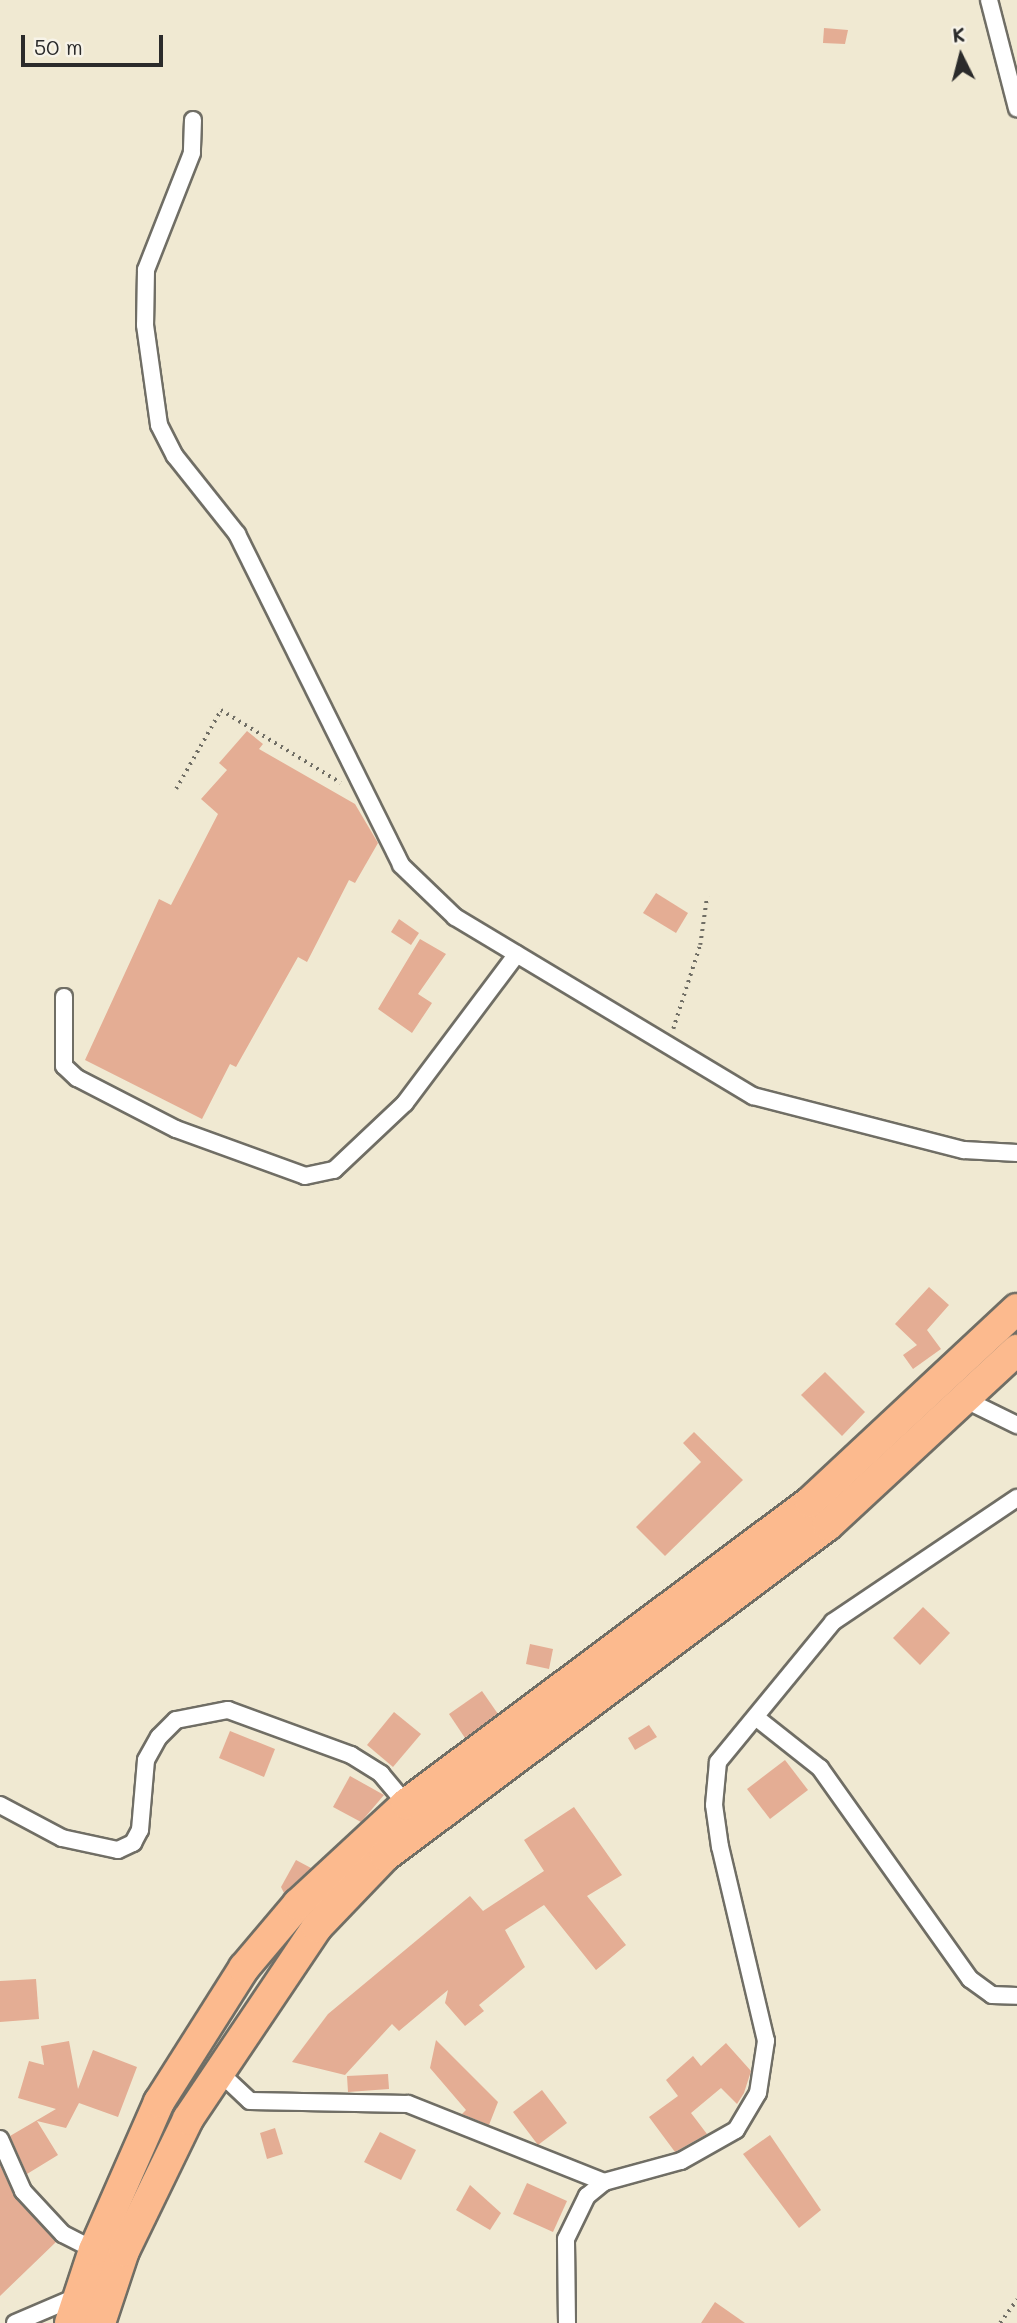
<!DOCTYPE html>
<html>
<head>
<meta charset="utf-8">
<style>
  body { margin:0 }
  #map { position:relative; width:1017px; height:2323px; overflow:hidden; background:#f0e9d2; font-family:Mali,sans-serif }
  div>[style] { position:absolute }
  .building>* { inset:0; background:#e4ad94 }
  .path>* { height:3.5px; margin-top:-1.75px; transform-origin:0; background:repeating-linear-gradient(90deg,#706e65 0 2px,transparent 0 7px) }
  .roads { filter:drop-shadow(2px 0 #706e65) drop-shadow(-2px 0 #706e65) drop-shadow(0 2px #706e65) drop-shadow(0 -2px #706e65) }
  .street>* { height:16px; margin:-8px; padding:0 8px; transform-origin:8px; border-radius:8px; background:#fff }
  .highway>* { height:30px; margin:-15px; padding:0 15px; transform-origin:15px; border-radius:15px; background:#fcba8e }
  span { translate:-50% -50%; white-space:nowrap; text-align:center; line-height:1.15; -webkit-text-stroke:6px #f7f3e8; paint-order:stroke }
  .north { position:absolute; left:926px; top:21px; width:70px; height:70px; -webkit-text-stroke:5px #f7f3e8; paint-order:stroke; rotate:354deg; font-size:19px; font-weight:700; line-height:28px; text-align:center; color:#2b2b2b }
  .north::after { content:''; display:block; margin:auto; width:24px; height:32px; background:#2b2b2b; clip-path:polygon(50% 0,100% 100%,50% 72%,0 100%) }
  .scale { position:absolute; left:21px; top:35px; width:142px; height:32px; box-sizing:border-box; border:4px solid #2b2b2b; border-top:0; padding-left:9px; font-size:21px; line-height:24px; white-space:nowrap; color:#2b2b2b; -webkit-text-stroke:5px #f7f3e8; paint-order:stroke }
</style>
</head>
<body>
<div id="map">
  <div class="building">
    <i style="clip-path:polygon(824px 28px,848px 30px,845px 44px,823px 43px)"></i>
    <i style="clip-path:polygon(247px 731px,263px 744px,259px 749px,355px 804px,378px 843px,355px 883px,349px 880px,307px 962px,298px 957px,236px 1067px,230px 1064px,202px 1119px,85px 1060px,159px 899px,171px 905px,218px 814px,201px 799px,227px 770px,219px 763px)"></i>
    <i style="clip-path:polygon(656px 893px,688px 913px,676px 933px,643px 913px)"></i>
    <i style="clip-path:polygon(399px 919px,419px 933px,411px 945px,391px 932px)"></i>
    <i style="clip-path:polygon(420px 939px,446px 954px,418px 994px,432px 1003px,412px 1033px,378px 1009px)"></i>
    <i style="clip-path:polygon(929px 1287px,949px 1305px,927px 1330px,941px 1349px,913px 1369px,903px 1355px,917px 1345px,895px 1324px)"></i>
    <i style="clip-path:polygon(825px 1372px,865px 1412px,842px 1436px,801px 1395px)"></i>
    <i style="clip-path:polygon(694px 1432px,743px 1480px,665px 1556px,636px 1527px,701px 1462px,683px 1443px)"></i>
    <i style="clip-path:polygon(923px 1607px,950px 1633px,920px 1665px,893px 1638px)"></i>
    <i style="clip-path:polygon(530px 1644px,553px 1649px,549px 1669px,526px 1664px)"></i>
    <i style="clip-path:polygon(482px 1691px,498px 1714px,465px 1738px,449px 1714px)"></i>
    <i style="clip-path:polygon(394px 1712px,421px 1734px,393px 1767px,367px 1745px)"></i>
    <i style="clip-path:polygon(649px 1725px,657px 1737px,635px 1750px,628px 1738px)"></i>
    <i style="clip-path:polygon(230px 1731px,275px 1749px,264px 1777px,219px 1758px)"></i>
    <i style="clip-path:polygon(785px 1760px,808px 1790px,770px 1819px,747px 1789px)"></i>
    <i style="clip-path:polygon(350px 1776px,384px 1795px,361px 1822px,333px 1807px)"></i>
    <i style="clip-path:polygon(574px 1807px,622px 1875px,587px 1896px,626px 1945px,596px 1970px,544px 1905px,505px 1930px,525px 1967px,479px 2005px,484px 2011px,465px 2026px,445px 2003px,448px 1990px,399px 2031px,392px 2024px,345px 2075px,292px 2062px,328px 2014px,470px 1896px,483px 1911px,544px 1871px,524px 1840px)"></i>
    <i style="clip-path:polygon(296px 1860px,311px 1868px,284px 1893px,281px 1887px)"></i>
    <i style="clip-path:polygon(36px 1979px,39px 2019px,0 2022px,0 1981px)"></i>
    <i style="clip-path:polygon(436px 2040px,498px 2102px,489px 2125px,462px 2114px,466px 2110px,430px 2068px)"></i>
    <i style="clip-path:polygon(69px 2041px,78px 2089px,93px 2050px,137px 2067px,118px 2117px,79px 2103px,66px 2128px,37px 2121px,58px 2155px,27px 2174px,10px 2136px,56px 2109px,18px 2098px,29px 2061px,44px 2065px,41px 2046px)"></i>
    <i style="clip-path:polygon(726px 2043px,751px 2071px,744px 2093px,737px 2104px,721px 2088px,691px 2113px,707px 2134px,675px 2152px,649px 2117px,678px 2096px,666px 2080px,693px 2056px,701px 2066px)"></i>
    <i style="clip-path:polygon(388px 2074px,389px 2089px,348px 2092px,347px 2076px)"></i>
    <i style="clip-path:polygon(542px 2090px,567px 2123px,538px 2145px,513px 2112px)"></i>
    <i style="clip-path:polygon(275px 2128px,283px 2154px,267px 2159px,260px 2133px)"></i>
    <i style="clip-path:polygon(380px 2132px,416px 2150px,401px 2180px,364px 2162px)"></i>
    <i style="clip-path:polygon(770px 2135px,821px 2210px,799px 2228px,743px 2154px)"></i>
    <i style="clip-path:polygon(0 2165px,15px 2198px,56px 2242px,0 2296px)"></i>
    <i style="clip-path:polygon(527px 2183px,567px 2201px,553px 2232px,513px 2214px)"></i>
    <i style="clip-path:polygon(470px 2185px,501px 2213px,490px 2230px,456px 2210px)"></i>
    <i style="clip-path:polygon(715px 2302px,745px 2323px,701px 2323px)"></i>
  </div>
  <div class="path">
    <i style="left:176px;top:789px;width:91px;rotate:-60.3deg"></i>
    <i style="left:221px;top:710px;width:140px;rotate:31.3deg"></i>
    <i style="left:673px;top:1029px;width:88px;rotate:-72.2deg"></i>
    <i style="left:700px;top:945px;width:49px;rotate:-81.9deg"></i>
    <i style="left:1000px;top:2323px;width:29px;rotate:-54deg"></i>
  </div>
  <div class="roads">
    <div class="street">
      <i style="left:989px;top:0;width:112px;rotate:75.5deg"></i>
      <i style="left:193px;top:120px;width:33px;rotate:92deg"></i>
      <i style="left:192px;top:153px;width:126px;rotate:111.5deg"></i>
      <i style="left:146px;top:270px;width:55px;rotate:91deg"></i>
      <i style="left:145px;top:325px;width:101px;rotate:82deg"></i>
      <i style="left:159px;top:425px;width:35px;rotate:63deg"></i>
      <i style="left:175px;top:456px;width:100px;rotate:51.5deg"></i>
      <i style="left:237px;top:534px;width:369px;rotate:63.6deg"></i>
      <i style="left:401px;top:865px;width:75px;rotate:43.9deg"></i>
      <i style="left:455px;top:917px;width:348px;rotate:31deg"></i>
      <i style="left:753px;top:1096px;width:218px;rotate:14.4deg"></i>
      <i style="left:964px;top:1150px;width:53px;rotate:3.2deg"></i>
      <i style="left:64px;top:997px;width:69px;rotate:90deg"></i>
      <i style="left:64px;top:1066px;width:18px;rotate:43deg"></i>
      <i style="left:77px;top:1078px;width:111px;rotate:27.3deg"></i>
      <i style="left:176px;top:1129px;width:137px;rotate:20deg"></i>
      <i style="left:305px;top:1176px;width:30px;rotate:-12deg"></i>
      <i style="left:334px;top:1170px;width:98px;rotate:-43.3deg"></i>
      <i style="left:405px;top:1103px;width:186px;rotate:-53.1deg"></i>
      <i style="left:968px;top:1401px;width:55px;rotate:26.1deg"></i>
      <i style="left:758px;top:1719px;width:79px;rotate:38.3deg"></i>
      <i style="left:820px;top:1768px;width:259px;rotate:54.6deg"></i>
      <i style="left:970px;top:1979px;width:27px;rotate:36deg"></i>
      <i style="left:992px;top:1995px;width:25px;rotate:2deg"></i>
      <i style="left:0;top:1805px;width:70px;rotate:28deg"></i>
      <i style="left:62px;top:1838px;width:57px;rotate:12.1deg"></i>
      <i style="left:118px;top:1850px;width:17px;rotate:-25deg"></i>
      <i style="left:133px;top:1843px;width:15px;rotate:-62deg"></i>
      <i style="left:140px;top:1830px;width:70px;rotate:-85.1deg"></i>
      <i style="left:146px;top:1760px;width:26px;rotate:-61deg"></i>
      <i style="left:159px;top:1737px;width:24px;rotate:-45deg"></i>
      <i style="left:176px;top:1720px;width:53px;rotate:-10.9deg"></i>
      <i style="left:228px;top:1710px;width:131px;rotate:20.1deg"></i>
      <i style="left:351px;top:1755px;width:36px;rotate:32deg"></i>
      <i style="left:381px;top:1774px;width:39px;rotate:50deg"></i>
      <i style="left:217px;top:2070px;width:45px;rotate:43.2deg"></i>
      <i style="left:250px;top:2101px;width:158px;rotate:1.1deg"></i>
      <i style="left:408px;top:2104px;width:211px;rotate:21.7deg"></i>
      <i style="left:0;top:2139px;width:57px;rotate:66.1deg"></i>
      <i style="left:23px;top:2191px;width:59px;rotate:47.1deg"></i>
      <i style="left:63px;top:2234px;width:35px;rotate:27deg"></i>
      <i style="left:15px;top:2323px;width:66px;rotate:-23.1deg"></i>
      <i style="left:567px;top:2323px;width:84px;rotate:-90.7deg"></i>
      <i style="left:566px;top:2239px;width:48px;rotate:-64deg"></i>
      <i style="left:587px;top:2196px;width:22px;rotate:-39deg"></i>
      <i style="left:604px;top:2182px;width:80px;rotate:-15.3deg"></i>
      <i style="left:681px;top:2161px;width:63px;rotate:-29.4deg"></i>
      <i style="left:736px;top:2130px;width:43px;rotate:-59.3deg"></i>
      <i style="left:758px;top:2093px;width:53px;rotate:-81.3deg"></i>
      <i style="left:766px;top:2041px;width:199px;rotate:-103.3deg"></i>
      <i style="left:720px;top:1847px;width:42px;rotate:-98.1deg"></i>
      <i style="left:714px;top:1805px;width:43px;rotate:-84.7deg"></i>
      <i style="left:718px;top:1762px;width:181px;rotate:-50.6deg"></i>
      <i style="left:833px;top:1622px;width:222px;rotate:-34deg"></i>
    </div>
    <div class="highway">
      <i style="left:70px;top:2323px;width:77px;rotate:-71.8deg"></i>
      <i style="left:94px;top:2250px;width:162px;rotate:-66.3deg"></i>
      <i style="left:159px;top:2102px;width:159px;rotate:-57.6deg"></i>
      <i style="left:244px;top:1968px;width:84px;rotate:-49.8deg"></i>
      <i style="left:298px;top:1904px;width:147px;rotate:-42.8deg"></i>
      <i style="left:406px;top:1804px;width:504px;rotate:-36.78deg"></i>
      <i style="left:810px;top:1502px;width:283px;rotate:-43deg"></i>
      <i style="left:100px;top:2323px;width:76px;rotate:-71.6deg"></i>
      <i style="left:124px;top:2251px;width:147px;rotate:-64.1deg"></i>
      <i style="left:188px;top:2119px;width:231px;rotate:-56.1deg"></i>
      <i style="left:317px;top:1927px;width:98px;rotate:-46.2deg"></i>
      <i style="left:385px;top:1856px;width:553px;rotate:-36.77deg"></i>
      <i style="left:828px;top:1525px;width:258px;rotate:-42.8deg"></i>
    </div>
  </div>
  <div class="north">K</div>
  <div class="scale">50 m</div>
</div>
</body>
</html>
